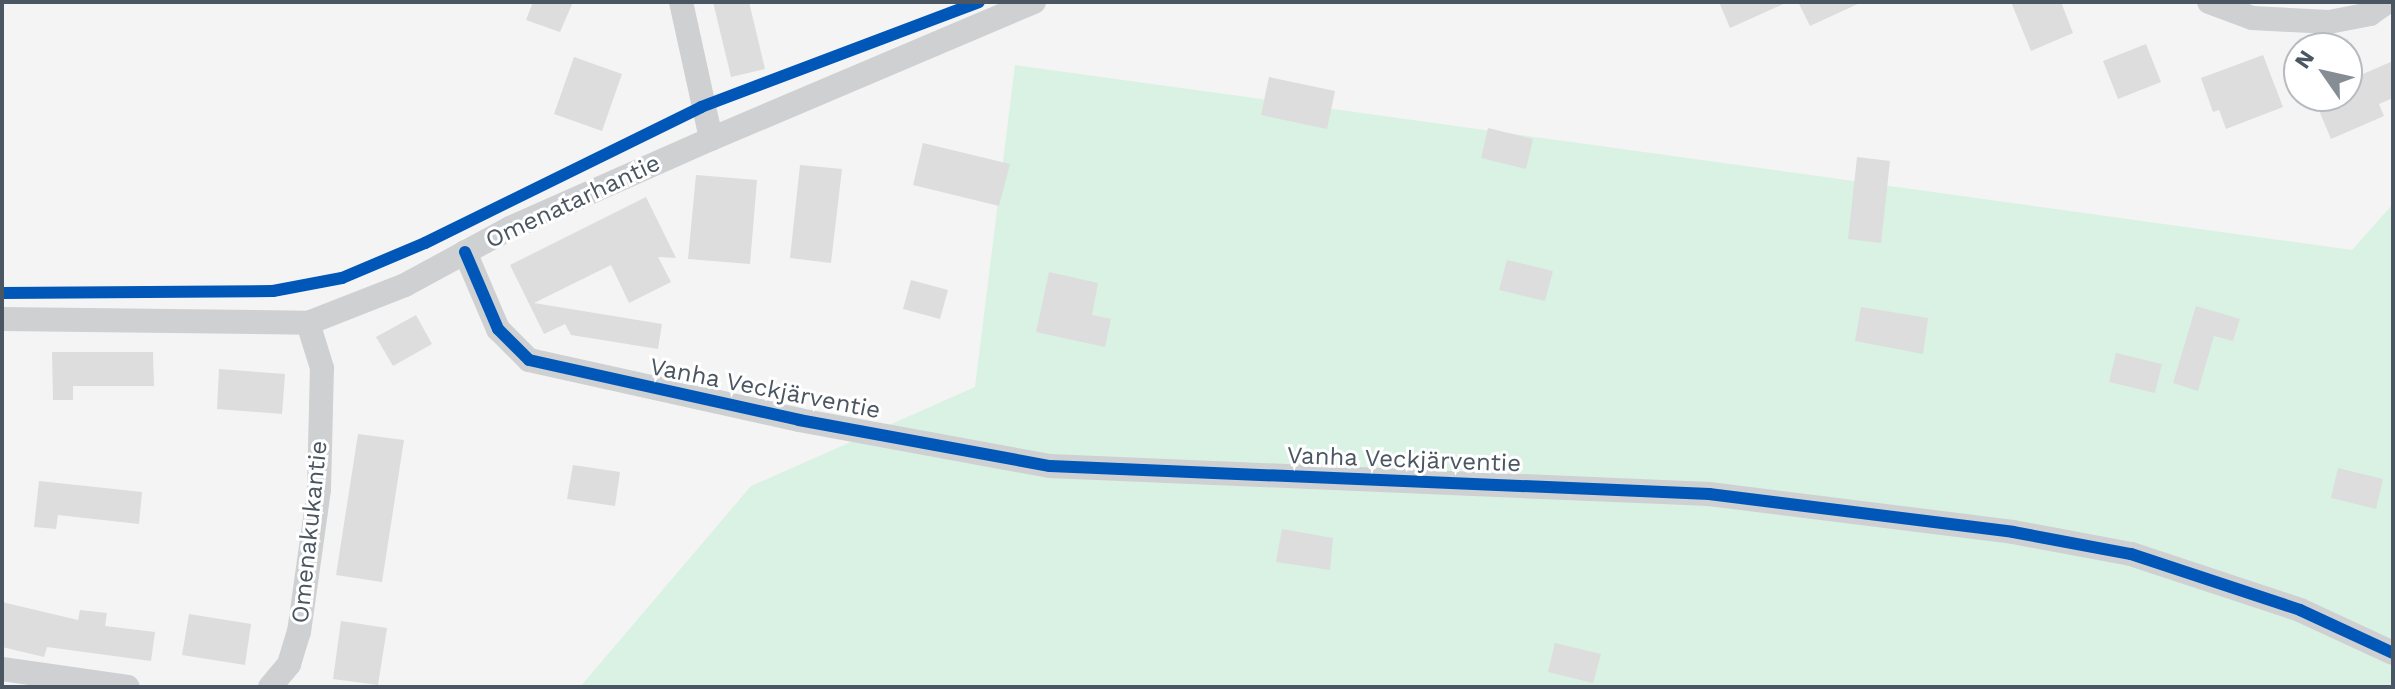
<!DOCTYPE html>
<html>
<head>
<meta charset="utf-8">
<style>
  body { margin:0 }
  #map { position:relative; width:2395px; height:689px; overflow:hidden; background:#f4f4f4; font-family:"Work Sans",sans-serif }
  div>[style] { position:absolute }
  .green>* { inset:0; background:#d9f2e3 }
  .building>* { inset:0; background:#ddddde }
  .minor>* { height:24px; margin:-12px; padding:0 12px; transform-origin:12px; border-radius:12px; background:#ced0d2 }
  .cycleway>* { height:12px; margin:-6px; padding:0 6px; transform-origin:6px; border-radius:6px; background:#0057b8 }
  span { translate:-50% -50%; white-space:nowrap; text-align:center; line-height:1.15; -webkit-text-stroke:6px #fff; paint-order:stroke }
  .street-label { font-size:24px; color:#4a5661 }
  .frame { position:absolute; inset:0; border:4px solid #4a5661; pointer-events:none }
  .north { position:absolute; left:2283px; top:32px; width:80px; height:80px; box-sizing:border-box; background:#fff; border:2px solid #b7bbc0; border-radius:50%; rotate:304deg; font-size:22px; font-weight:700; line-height:32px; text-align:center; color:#4a5661 }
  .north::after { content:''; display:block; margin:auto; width:28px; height:36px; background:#868d94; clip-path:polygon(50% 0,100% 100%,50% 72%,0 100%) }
</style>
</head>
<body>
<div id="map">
  <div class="green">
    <i style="clip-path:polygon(1015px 65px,2352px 250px,2393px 204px,2393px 687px,580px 687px,751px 486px,975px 387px)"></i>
  </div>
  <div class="building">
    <i style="clip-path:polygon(533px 2px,573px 2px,560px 32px,526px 20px)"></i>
    <i style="clip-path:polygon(713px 2px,749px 2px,765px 69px,731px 77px)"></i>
    <i style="clip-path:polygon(1719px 2px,1788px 2px,1730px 28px)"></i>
    <i style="clip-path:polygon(1798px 2px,1862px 2px,1810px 26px)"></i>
    <i style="clip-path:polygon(2011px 2px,2061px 2px,2073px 33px,2031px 51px)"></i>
    <i style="clip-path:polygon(2347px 38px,2363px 74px,2393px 61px,2393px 98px,2379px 104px,2384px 116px,2331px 139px,2313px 96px,2347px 96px)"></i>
    <i style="clip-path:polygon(2146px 44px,2161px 82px,2118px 99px,2103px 61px)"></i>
    <i style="clip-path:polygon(2263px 55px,2283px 107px,2226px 129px,2219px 110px,2213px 112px,2201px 78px)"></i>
    <i style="clip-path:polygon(574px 57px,622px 74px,602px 131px,554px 114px)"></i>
    <i style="clip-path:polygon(1269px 77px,1335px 91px,1327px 129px,1261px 115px)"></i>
    <i style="clip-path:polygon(1488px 128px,1533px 139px,1526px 169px,1481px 158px)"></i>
    <i style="clip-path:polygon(923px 143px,1010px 164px,999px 206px,913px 185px)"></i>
    <i style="clip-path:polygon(1857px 157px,1890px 161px,1881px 243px,1848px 239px)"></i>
    <i style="clip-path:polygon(800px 165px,842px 169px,831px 263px,790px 258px)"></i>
    <i style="clip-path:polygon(696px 175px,757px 180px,750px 264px,688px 259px)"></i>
    <i style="clip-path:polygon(646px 197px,676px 258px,658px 257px,671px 282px,629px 303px,611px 265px,534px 303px,662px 324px,658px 349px,571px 335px,565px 324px,544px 334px,510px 265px)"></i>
    <i style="clip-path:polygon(1507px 260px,1553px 271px,1545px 301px,1499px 290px)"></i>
    <i style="clip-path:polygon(1049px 272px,1098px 283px,1092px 315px,1111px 319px,1105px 347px,1036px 332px)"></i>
    <i style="clip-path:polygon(911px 280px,948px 290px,940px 319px,903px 309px)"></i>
    <i style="clip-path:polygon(2196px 306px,2240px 319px,2233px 341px,2214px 336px,2198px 391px,2173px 383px)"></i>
    <i style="clip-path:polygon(1861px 307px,1928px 318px,1923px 354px,1855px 341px)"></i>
    <i style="clip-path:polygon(416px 315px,432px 344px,393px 366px,376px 337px)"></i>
    <i style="clip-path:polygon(52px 352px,153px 352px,154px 386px,73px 386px,73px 400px,53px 400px)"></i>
    <i style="clip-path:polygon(2116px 353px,2162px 364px,2155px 393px,2109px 382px)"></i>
    <i style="clip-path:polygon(219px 369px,285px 374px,282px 414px,217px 409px)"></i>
    <i style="clip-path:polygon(358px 434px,404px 440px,382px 582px,336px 575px)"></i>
    <i style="clip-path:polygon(573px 465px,620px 472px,615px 506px,567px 499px)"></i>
    <i style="clip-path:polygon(2338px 468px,2383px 479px,2376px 509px,2331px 498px)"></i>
    <i style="clip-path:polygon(39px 481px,142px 492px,139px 524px,58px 515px,56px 529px,34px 527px)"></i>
    <i style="clip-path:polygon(1282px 529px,1333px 538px,1330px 570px,1276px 562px)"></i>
    <i style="clip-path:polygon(2px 602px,78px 620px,80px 610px,107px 613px,105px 626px,155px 632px,151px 661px,47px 647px,44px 657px,2px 647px)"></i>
    <i style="clip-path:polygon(189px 614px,251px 624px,245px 665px,182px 655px)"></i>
    <i style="clip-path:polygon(341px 621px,387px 628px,378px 685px,333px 679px)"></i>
    <i style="clip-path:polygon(1555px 643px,1601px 654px,1593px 683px,1548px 672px)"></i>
  </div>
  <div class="minor">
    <i style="left:681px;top:2px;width:140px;rotate:77.6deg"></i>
    <i style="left:2209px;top:2px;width:46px;rotate:20.4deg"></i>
    <i style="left:2252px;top:18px;width:77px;rotate:3deg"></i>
    <i style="left:2329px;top:22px;width:42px;rotate:-11deg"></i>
    <i style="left:2370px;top:14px;width:21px;rotate:-35deg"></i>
    <i style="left:465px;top:252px;width:84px;rotate:66.8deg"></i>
    <i style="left:498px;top:329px;width:44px;rotate:45deg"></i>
    <i style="left:529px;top:360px;width:277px;rotate:12.5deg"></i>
    <i style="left:799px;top:420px;width:255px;rotate:10.4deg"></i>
    <i style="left:1050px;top:466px;width:660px;rotate:2.43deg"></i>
    <i style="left:1709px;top:494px;width:306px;rotate:7.1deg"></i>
    <i style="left:2013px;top:532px;width:120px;rotate:10.6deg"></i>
    <i style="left:2131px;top:554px;width:178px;rotate:18.3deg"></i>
    <i style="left:2300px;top:610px;width:102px;rotate:24.8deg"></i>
    <i style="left:2px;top:319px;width:306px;rotate:0.7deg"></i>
    <i style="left:308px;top:323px;width:104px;rotate:-21.4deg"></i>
    <i style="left:405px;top:285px;width:119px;rotate:-28.5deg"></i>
    <i style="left:510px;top:228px;width:220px;rotate:-23.9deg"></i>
    <i style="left:711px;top:139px;width:351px;rotate:-23deg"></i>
    <i style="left:2px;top:669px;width:127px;rotate:8.1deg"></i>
    <i style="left:270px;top:687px;width:30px;rotate:-50deg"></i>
    <i style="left:289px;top:664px;width:34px;rotate:-73deg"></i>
    <i style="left:299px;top:632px;width:144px;rotate:-82deg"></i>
    <i style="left:319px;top:489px;width:121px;rotate:-88.6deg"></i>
    <i style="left:322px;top:368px;width:47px;rotate:-107.3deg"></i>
  </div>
  <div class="cycleway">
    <i style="left:465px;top:252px;width:84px;rotate:66.8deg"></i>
    <i style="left:498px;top:329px;width:44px;rotate:45deg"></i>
    <i style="left:529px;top:360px;width:277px;rotate:12.5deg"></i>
    <i style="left:799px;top:420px;width:255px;rotate:10.4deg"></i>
    <i style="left:1050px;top:466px;width:660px;rotate:2.43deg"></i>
    <i style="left:1709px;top:494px;width:306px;rotate:7.1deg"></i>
    <i style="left:2013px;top:532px;width:120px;rotate:10.6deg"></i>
    <i style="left:2131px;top:554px;width:178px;rotate:18.3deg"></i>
    <i style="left:2300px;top:610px;width:102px;rotate:24.8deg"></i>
    <i style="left:2px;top:293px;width:271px;rotate:-0.4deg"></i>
    <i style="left:273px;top:291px;width:70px;rotate:-10.7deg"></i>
    <i style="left:342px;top:278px;width:90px;rotate:-22.9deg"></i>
    <i style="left:425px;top:243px;width:308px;rotate:-26.2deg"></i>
    <i style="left:701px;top:107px;width:297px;rotate:-20.7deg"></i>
  </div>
  <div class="street-label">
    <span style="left:573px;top:202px;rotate:-25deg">Omenatarhantie</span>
    <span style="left:765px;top:389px;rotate:11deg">Vanha Veckjärventie</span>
    <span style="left:1404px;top:460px;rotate:2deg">Vanha Veckjärventie</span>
    <span style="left:310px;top:532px;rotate:-84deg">Omenakukantie</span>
  </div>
  <div class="frame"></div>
  <div class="north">N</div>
</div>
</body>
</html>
